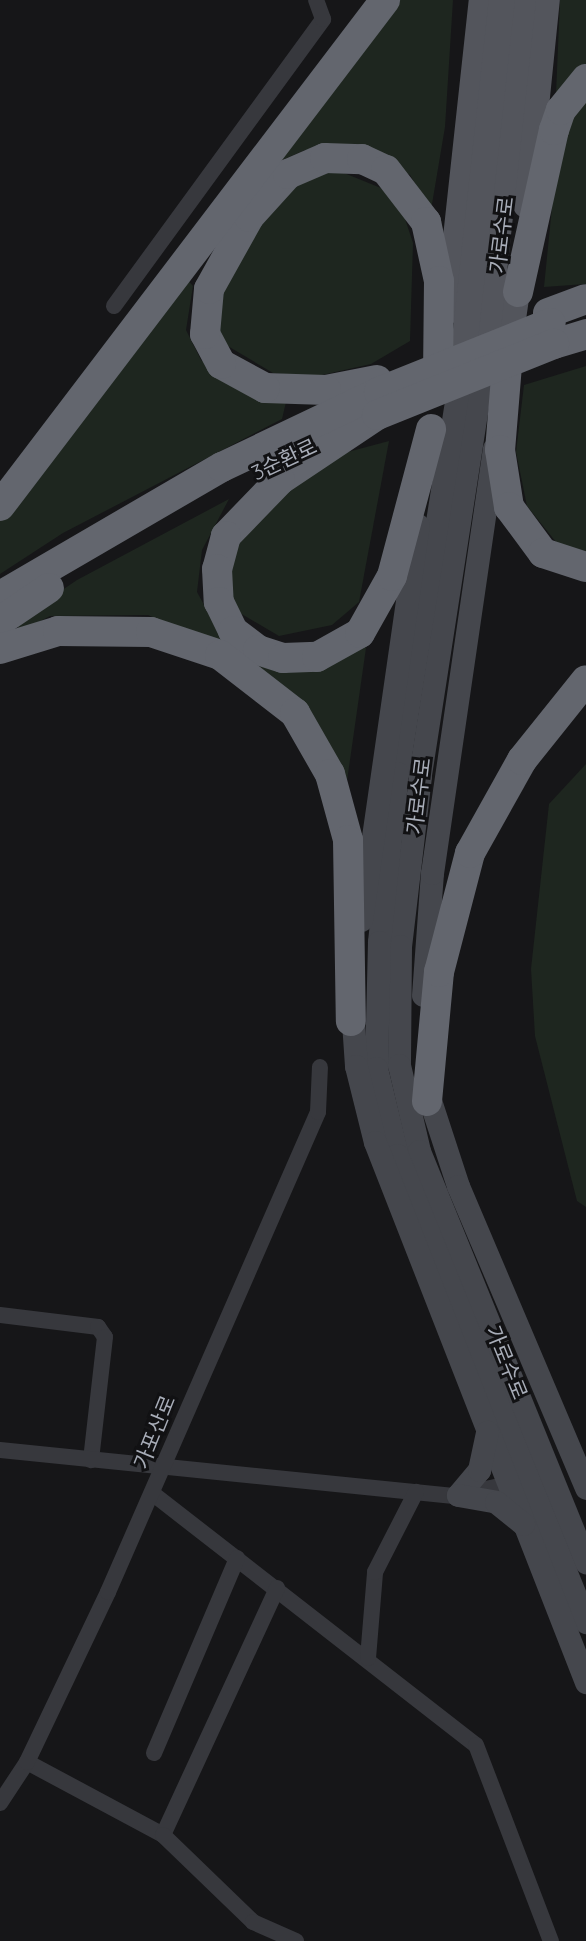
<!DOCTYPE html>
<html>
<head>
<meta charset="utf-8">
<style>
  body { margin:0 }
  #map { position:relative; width:586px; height:1941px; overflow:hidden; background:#161618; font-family:Quicksand,"Noto Sans KR",sans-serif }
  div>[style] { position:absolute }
  .green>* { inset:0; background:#1e261f }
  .street>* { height:16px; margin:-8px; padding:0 8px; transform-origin:8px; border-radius:8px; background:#37383d }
  .secondary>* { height:23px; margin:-11.5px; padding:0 11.5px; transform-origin:11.5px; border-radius:11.5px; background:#45474d }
  .primary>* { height:26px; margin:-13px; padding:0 13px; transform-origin:13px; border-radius:13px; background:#53555c }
  .highway>* { height:30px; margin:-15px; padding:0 15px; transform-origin:15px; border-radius:15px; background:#63666e }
  .highway-bridge>* { height:30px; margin:-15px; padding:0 15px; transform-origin:15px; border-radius:15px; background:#63666e }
  span { translate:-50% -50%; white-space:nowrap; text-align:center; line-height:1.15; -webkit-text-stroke:6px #111113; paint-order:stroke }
  .street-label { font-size:21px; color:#a8adb8 }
</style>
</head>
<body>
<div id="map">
  <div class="green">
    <i style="clip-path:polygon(395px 0,453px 0,445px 127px,431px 210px,410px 175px,371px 153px,305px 150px,280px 161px)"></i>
    <i style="clip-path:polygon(560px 0,586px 0,586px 67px,556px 94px)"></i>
    <i style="clip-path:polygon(586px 93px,586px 284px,544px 287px,559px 138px)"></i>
    <i style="clip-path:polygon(339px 171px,381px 188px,402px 210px,413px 243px,410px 341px,371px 364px,313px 377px,273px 373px,216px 339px,217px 298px,236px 254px,306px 175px)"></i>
    <i style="clip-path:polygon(185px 277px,193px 286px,186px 330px,201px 360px,254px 398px,286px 402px,282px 419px,63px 533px,0 574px,0 521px)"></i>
    <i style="clip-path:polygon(586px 366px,586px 551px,560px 547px,527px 506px,516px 452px,524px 385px)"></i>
    <i style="clip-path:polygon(389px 441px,359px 602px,332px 625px,279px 636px,233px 609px,227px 578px,236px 548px,273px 499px,329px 457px)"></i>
    <i style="clip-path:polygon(229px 499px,202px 550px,197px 592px,215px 625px,246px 650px,361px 640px,366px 648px,347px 781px,305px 705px,231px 651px,148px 615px,50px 616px,18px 633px,18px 620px,77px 580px)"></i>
    <i style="clip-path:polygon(586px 764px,586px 1207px,577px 1201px,535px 1036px,531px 969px,549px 804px)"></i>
  </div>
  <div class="street">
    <i style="left:114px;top:306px;width:355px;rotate:-53.9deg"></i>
    <i style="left:323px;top:19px;width:20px;rotate:-110deg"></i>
    <i style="left:0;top:1315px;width:99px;rotate:7deg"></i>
    <i style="left:98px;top:1327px;width:12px;rotate:55deg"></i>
    <i style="left:105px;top:1337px;width:124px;rotate:96.5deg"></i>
    <i style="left:0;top:1450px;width:456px;rotate:5.8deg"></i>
    <i style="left:454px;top:1496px;width:66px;rotate:-12.3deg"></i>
    <i style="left:152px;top:1493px;width:410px;rotate:37.9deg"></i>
    <i style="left:476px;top:1745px;width:210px;rotate:69.1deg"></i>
    <i style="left:368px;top:1658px;width:86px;rotate:-85.3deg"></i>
    <i style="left:375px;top:1572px;width:90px;rotate:-62.9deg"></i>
    <i style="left:154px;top:1753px;width:212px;rotate:-66.9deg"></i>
    <i style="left:27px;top:1762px;width:154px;rotate:28.2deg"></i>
    <i style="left:163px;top:1835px;width:272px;rotate:-65.2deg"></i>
    <i style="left:0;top:1803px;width:49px;rotate:-56.6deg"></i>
    <i style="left:27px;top:1762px;width:188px;rotate:-64.5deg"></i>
    <i style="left:108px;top:1592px;width:524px;rotate:-66.37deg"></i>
    <i style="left:318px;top:1112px;width:45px;rotate:-87.5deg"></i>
    <i style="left:163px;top:1835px;width:125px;rotate:44deg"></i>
    <i style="left:253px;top:1922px;width:47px;rotate:23.8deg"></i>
  </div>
  <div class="secondary">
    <i style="left:484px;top:361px;width:420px;rotate:98.8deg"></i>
    <i style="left:420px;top:776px;width:171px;rotate:96.7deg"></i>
    <i style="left:400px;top:946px;width:119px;rotate:90.5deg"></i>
    <i style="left:399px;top:1065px;width:88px;rotate:76.9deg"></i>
    <i style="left:419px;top:1151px;width:444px;rotate:67.9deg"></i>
    <i style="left:461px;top:370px;width:408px;rotate:99deg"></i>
    <i style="left:397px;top:773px;width:170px;rotate:96.1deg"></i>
    <i style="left:379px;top:942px;width:126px;rotate:91.4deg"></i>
    <i style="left:376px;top:1068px;width:89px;rotate:76.4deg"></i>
    <i style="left:397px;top:1155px;width:504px;rotate:67.97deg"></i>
    <i style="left:361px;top:920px;width:399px;rotate:-81.8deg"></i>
    <i style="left:423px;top:995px;width:122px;rotate:-85.8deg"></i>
    <i style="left:432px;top:873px;width:429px;rotate:-81.7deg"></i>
    <i style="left:352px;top:1007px;width:59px;rotate:86.1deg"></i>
    <i style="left:356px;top:1066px;width:78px;rotate:76deg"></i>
    <i style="left:375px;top:1142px;width:580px;rotate:68.66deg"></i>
    <i style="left:425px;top:1085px;width:106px;rotate:71.9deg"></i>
    <i style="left:458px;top:1186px;width:328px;rotate:67deg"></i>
    <i style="left:458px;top:1495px;width:33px;rotate:-50deg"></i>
    <i style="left:479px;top:1470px;width:39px;rotate:-78deg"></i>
    <i style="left:458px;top:1495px;width:39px;rotate:10deg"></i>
    <i style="left:496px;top:1502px;width:35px;rotate:39deg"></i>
  </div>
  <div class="primary">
    <i style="left:526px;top:205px;width:206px;rotate:-84.2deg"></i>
    <i style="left:448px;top:311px;width:313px;rotate:-83.8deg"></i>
    <i style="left:508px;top:353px;width:83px;rotate:-81.7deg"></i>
    <i style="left:485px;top:356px;width:358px;rotate:-83.9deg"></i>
    <i style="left:462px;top:367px;width:369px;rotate:-83.8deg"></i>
  </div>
  <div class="highway">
    <i style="left:518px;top:292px;width:166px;rotate:-77.5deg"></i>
    <i style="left:554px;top:130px;width:21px;rotate:-71deg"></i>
    <i style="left:561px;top:110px;width:40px;rotate:-51deg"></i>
    <i style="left:548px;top:313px;width:40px;rotate:-20.2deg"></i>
    <i style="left:554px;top:344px;width:34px;rotate:-17deg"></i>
    <i style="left:508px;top:353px;width:97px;rotate:94.7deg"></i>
    <i style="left:500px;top:450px;width:58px;rotate:81deg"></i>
    <i style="left:509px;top:507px;width:57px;rotate:53.5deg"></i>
    <i style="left:543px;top:553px;width:45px;rotate:18deg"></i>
    <i style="left:377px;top:380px;width:52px;rotate:168.9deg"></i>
    <i style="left:326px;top:390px;width:61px;rotate:-178.1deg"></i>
    <i style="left:265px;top:388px;width:50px;rotate:-151.4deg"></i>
    <i style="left:221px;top:364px;width:34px;rotate:-118deg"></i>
    <i style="left:205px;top:334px;width:45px;rotate:-84.9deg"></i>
    <i style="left:209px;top:289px;width:82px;rotate:-60.9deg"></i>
    <i style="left:249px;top:217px;width:58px;rotate:-47.8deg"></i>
    <i style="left:288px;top:174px;width:40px;rotate:-23.4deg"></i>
    <i style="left:325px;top:158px;width:37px;rotate:2deg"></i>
    <i style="left:362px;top:159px;width:26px;rotate:25deg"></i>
    <i style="left:386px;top:170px;width:66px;rotate:52.4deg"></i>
    <i style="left:426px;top:222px;width:60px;rotate:77.6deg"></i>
    <i style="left:439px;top:281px;width:98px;rotate:90.6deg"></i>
    <i style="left:377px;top:415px;width:117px;rotate:146.2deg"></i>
    <i style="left:280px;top:480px;width:78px;rotate:134deg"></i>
    <i style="left:226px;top:536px;width:34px;rotate:105deg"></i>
    <i style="left:217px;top:569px;width:33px;rotate:87deg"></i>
    <i style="left:219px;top:602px;width:32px;rotate:64deg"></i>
    <i style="left:233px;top:631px;width:31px;rotate:37deg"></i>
    <i style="left:258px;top:650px;width:26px;rotate:18deg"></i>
    <i style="left:283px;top:658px;width:34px;rotate:-2deg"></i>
    <i style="left:317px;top:657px;width:49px;rotate:-29.2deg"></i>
    <i style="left:360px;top:633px;width:65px;rotate:-60.7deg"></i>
    <i style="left:392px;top:576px;width:152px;rotate:-75.1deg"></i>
    <i style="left:0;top:506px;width:636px;rotate:-52.73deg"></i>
    <i style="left:0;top:596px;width:257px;rotate:-30.2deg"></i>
    <i style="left:222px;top:467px;width:174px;rotate:-25.5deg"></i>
    <i style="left:0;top:621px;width:59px;rotate:-34deg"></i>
    <i style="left:0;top:649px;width:61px;rotate:-17.2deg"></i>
    <i style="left:58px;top:631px;width:93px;rotate:0.6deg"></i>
    <i style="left:151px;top:632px;width:73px;rotate:18.4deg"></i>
    <i style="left:220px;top:655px;width:95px;rotate:37.7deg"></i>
    <i style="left:295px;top:713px;width:70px;rotate:60.2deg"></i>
    <i style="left:330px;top:774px;width:68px;rotate:74.7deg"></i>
    <i style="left:348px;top:840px;width:181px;rotate:89.1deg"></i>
    <i style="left:427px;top:1101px;width:130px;rotate:-84.7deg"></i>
    <i style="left:439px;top:972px;width:123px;rotate:-75.4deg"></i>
    <i style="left:470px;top:853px;width:107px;rotate:-60.8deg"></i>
    <i style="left:522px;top:760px;width:102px;rotate:-51.3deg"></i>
  </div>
  <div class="highway-bridge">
    <i style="left:379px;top:392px;width:185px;rotate:-21.9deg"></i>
    <i style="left:377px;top:415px;width:191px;rotate:-21.9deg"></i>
  </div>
  <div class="street-label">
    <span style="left:501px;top:235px;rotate:-83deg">가로수로</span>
    <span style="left:284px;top:459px;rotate:-25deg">3순환로</span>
    <span style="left:418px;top:796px;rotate:-83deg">가로수로</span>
    <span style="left:507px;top:1362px;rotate:68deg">가로수로</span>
    <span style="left:154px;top:1432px;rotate:-68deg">가포산로</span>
  </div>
</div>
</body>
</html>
